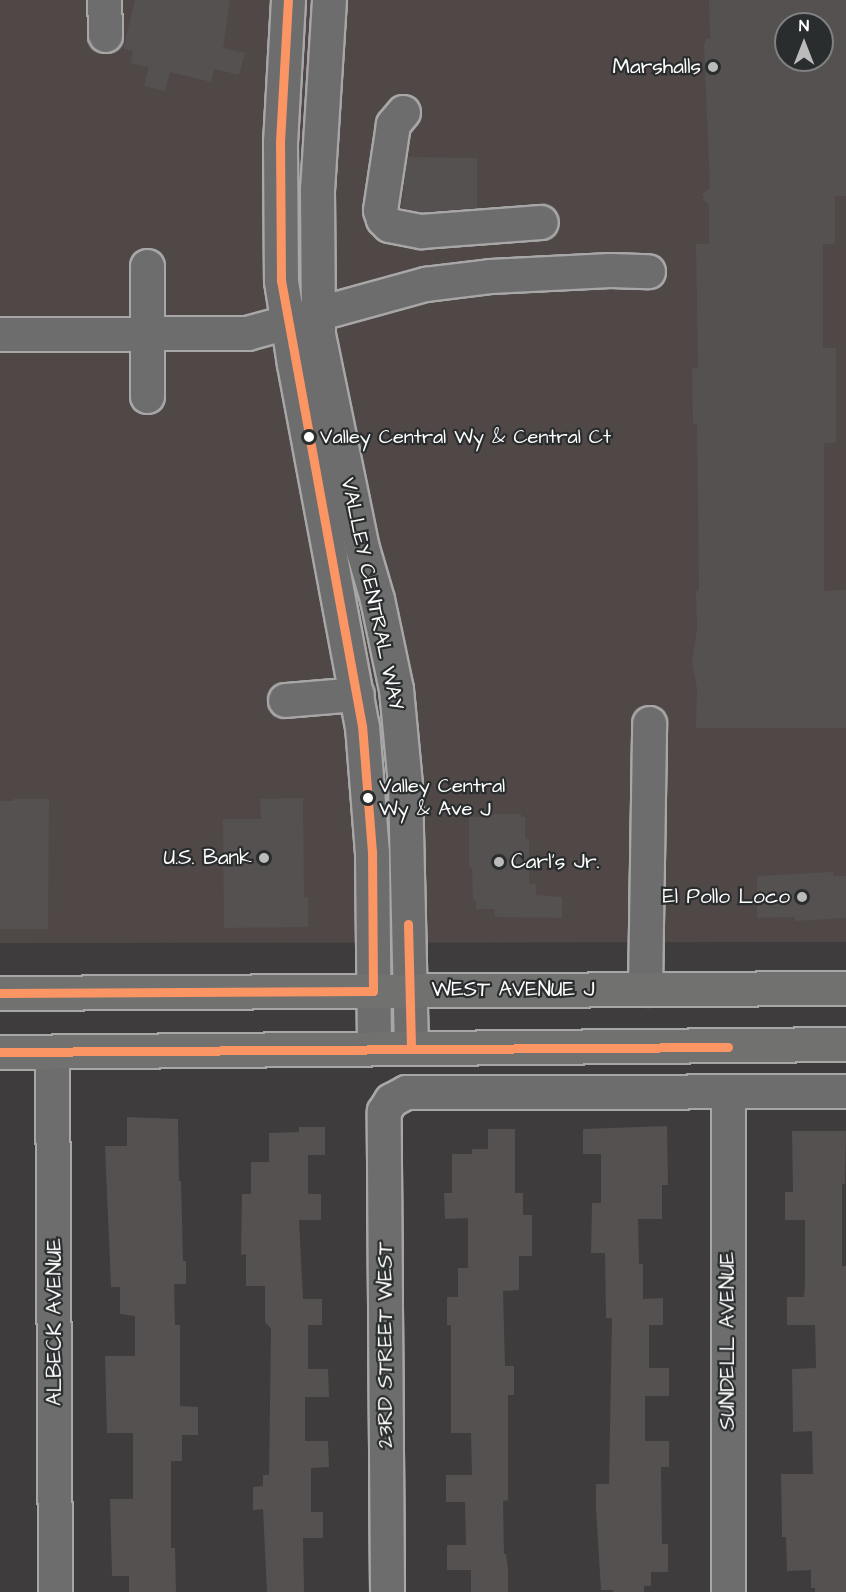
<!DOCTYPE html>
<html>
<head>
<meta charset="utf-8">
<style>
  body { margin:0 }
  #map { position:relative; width:846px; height:1592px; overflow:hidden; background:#3e3c3c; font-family:"Architects Daughter",sans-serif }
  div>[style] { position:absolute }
  .built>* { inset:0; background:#4f4847 }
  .building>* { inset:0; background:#555150 }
  .roads { filter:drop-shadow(2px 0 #a8a7a7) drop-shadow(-2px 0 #a8a7a7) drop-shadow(0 2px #a8a7a7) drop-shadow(0 -2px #a8a7a7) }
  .minor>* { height:33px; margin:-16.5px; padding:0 16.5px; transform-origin:16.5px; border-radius:16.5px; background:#6d6d6d }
  .major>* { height:33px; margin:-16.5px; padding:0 16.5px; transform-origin:16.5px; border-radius:16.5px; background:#71716f }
  .bus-1>* { height:9px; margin:-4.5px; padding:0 4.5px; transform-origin:4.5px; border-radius:4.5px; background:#fb9564 }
  .dots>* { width:16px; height:16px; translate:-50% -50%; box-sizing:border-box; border:3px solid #2a2d2e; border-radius:50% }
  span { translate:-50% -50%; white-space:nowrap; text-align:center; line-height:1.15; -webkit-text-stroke:4.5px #2a2d2e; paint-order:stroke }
  .bus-label { font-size:20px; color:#fff }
  .left { translate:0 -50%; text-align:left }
  .poi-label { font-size:21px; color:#fff }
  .right { translate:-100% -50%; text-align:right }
  .street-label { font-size:21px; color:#fff }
  .north { position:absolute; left:774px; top:12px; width:60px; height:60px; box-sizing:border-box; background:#2a2d2e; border:2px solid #7f8182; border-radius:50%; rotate:0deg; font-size:16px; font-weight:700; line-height:24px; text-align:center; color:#fff }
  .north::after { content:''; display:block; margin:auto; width:21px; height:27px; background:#bbb; clip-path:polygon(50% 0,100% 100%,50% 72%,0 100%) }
</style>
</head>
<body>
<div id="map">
  <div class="built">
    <i style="clip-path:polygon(evenodd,0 0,846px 0,846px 942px,0 943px,0 0,786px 24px,822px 24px,822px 60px,786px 60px,786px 24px)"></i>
  </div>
  <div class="building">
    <i style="clip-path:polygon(135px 0,230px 0,223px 48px,245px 53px,239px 75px,214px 69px,211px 82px,170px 72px,165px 91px,144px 86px,149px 67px,130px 63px,133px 51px,123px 49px)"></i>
    <i style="clip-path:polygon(evenodd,709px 0,846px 0,846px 196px,835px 196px,835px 244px,823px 244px,823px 348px,836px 348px,836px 443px,824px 443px,824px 591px,846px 590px,846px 728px,696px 728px,697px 689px,692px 662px,697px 628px,696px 591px,699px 591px,697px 424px,693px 424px,692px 368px,698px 368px,696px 244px,709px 244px,709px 205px,702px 199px,704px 197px,702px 195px,710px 188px,704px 45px,706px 39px,710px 39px,709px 0,786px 24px,822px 24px,822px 60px,786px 60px,786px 24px)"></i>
    <i style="clip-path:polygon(407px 157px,477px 158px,477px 208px,422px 212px,402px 208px)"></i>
    <i style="clip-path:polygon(303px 798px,304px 897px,308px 897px,308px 927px,224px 928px,223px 819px,261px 819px,260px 799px)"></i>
    <i style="clip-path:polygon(13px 799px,49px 799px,48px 929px,0 929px,0 801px,13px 801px)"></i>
    <i style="clip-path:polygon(490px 814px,521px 814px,521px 817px,525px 817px,525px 839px,529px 839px,529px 884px,536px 884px,536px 895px,562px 897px,562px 918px,495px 917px,495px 909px,476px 909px,476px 901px,473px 901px,472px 868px,469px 868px,469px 817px,490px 817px)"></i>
    <i style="clip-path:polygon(833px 872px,833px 876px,846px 876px,846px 918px,795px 921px,795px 917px,757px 918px,757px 876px)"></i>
    <i style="clip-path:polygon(127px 1117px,178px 1119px,179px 1181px,181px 1181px,183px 1261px,186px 1261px,186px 1284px,174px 1284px,175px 1325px,180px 1325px,180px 1406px,198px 1407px,198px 1435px,182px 1435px,182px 1461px,171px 1461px,171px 1548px,175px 1548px,176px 1592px,129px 1592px,129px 1576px,112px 1576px,110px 1499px,133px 1499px,133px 1433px,107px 1433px,105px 1356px,135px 1356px,135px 1316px,120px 1314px,120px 1287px,111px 1287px,105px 1146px,127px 1146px)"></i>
    <i style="clip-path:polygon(667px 1126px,668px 1185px,662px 1185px,662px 1219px,638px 1219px,639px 1264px,643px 1264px,643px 1299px,663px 1298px,663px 1325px,649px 1325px,649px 1368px,669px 1368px,669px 1396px,645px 1396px,645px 1441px,669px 1441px,669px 1467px,661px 1467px,662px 1544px,668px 1544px,668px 1572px,651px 1572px,651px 1586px,644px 1586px,644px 1592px,613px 1592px,613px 1590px,601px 1590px,596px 1508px,596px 1484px,609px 1484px,612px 1318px,606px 1318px,605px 1253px,591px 1253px,592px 1203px,601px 1203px,601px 1154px,583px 1154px,583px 1129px)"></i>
    <i style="clip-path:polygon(299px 1127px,325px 1127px,325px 1155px,308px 1155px,308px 1194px,321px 1194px,321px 1220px,299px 1220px,303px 1299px,322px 1299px,322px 1325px,308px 1325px,308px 1369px,328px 1369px,329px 1397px,305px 1397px,305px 1441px,328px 1441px,329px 1467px,311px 1468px,311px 1512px,323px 1512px,323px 1538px,303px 1538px,304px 1592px,267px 1592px,263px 1509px,253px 1510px,253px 1487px,263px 1486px,263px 1475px,269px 1475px,271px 1329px,265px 1322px,265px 1286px,246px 1286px,246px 1254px,241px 1255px,242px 1194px,251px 1194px,251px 1162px,269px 1162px,269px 1133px,299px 1132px)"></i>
    <i style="clip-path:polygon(488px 1129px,515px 1129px,515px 1193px,523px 1193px,523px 1215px,532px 1215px,532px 1256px,519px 1256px,519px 1290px,503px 1291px,505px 1366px,514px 1366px,514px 1395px,508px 1395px,508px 1500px,503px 1501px,504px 1554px,506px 1554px,508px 1569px,508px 1592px,471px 1592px,471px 1570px,447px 1570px,447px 1545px,466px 1545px,465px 1502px,446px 1502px,446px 1475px,472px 1475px,471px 1433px,451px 1433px,451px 1325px,447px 1325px,447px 1297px,458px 1297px,458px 1268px,468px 1268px,468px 1218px,445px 1219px,444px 1193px,452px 1193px,452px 1154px,472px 1154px,472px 1149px,488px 1149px)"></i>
    <i style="clip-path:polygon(792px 1131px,846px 1131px,845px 1184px,842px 1184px,842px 1266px,846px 1266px,846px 1592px,815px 1592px,815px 1588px,811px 1588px,811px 1570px,787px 1571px,786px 1537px,782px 1537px,781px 1474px,813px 1474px,812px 1431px,793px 1432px,792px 1369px,816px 1368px,815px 1325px,787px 1325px,787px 1297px,804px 1297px,805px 1283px,805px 1220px,785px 1220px,785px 1192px,793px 1192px)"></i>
  </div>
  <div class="roads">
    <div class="minor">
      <i style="left:104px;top:0;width:35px;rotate:88deg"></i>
      <i style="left:288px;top:0;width:142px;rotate:93.2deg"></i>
      <i style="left:280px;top:142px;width:139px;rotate:89.6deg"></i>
      <i style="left:281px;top:281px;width:84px;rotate:81.1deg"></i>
      <i style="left:294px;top:364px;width:368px;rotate:79.4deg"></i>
      <i style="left:362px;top:726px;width:126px;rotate:85.5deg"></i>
      <i style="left:372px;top:852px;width:196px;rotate:89.4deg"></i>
      <i style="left:329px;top:0;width:189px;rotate:93.6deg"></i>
      <i style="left:317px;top:189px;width:145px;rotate:89.6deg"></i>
      <i style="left:318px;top:334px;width:218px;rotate:78.4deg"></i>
      <i style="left:362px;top:548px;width:53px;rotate:73.6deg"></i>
      <i style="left:377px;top:599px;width:92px;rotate:78.1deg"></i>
      <i style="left:396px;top:689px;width:96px;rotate:84.6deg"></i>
      <i style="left:405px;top:785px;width:262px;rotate:88.7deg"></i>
      <i style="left:403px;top:112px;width:16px;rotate:130deg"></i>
      <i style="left:393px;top:124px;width:87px;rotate:98.6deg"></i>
      <i style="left:380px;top:210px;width:9px;rotate:72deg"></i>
      <i style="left:383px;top:219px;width:8px;rotate:45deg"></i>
      <i style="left:389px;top:225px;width:33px;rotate:11deg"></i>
      <i style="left:421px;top:231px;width:120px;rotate:-4.3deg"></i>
      <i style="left:147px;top:266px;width:130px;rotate:90deg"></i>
      <i style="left:0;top:334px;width:247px;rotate:-0.2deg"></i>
      <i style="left:247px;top:333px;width:185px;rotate:-15.4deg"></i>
      <i style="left:425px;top:284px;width:65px;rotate:-7deg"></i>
      <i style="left:490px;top:276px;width:120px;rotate:-2.9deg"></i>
      <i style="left:610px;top:270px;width:38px;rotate:2deg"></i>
      <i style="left:285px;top:700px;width:72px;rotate:-4.8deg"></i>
      <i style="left:645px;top:989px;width:266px;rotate:-89.1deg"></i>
      <i style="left:52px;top:1052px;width:540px;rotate:89.68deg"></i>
      <i style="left:387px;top:1592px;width:481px;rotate:-90.4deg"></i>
      <i style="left:384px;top:1111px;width:13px;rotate:-58deg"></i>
      <i style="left:391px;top:1100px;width:17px;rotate:-28deg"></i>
      <i style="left:406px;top:1092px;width:440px;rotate:-0.1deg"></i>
      <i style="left:728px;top:1592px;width:501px;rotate:-90deg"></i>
    </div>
    <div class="major">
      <i style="left:0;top:993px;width:846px;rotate:-0.34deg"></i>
      <i style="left:0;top:1052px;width:846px;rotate:-0.54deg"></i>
    </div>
  </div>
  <div class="bus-1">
    <i style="left:408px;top:924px;width:123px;rotate:88.6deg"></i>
    <i style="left:0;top:993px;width:373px;rotate:-0.3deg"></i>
    <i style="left:373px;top:991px;width:139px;rotate:-90.4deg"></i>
    <i style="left:372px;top:852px;width:126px;rotate:-94.5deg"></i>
    <i style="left:362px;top:726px;width:452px;rotate:-100.3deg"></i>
    <i style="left:281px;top:281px;width:139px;rotate:-90.4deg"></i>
    <i style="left:280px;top:142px;width:142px;rotate:-86.8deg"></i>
    <i style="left:0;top:1052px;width:728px;rotate:-0.39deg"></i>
  </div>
  <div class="dots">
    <i style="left:713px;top:67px;background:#bbb"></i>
    <i style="left:309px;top:437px;background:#fff"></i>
    <i style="left:368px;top:798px;background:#fff"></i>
    <i style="left:264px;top:858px;background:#bbb"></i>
    <i style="left:499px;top:862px;background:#bbb"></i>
    <i style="left:802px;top:897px;background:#bbb"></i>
  </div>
  <div class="bus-label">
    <span class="left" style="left:320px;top:437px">Valley Central Wy &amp; Central Ct</span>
    <span class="left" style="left:379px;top:798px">Valley Central<br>Wy &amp; Ave J</span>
  </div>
  <div class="poi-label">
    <span class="right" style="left:701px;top:67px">Marshalls</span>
    <span class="right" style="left:252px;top:858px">U.S. Bank</span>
    <span class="left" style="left:511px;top:862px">Carl's Jr.</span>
    <span class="right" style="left:790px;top:897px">El Pollo Loco</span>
  </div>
  <div class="street-label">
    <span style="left:372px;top:594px;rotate:78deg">VALLEY CENTRAL WAY</span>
    <span style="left:513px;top:990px">WEST AVENUE J</span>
    <span style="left:55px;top:1322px;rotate:-90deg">ALBECK AVENUE</span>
    <span style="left:728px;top:1341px;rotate:-90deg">SUNDELL AVENUE</span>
    <span style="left:386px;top:1345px;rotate:-90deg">23RD STREET WEST</span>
  </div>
  <div class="north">N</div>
</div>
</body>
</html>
